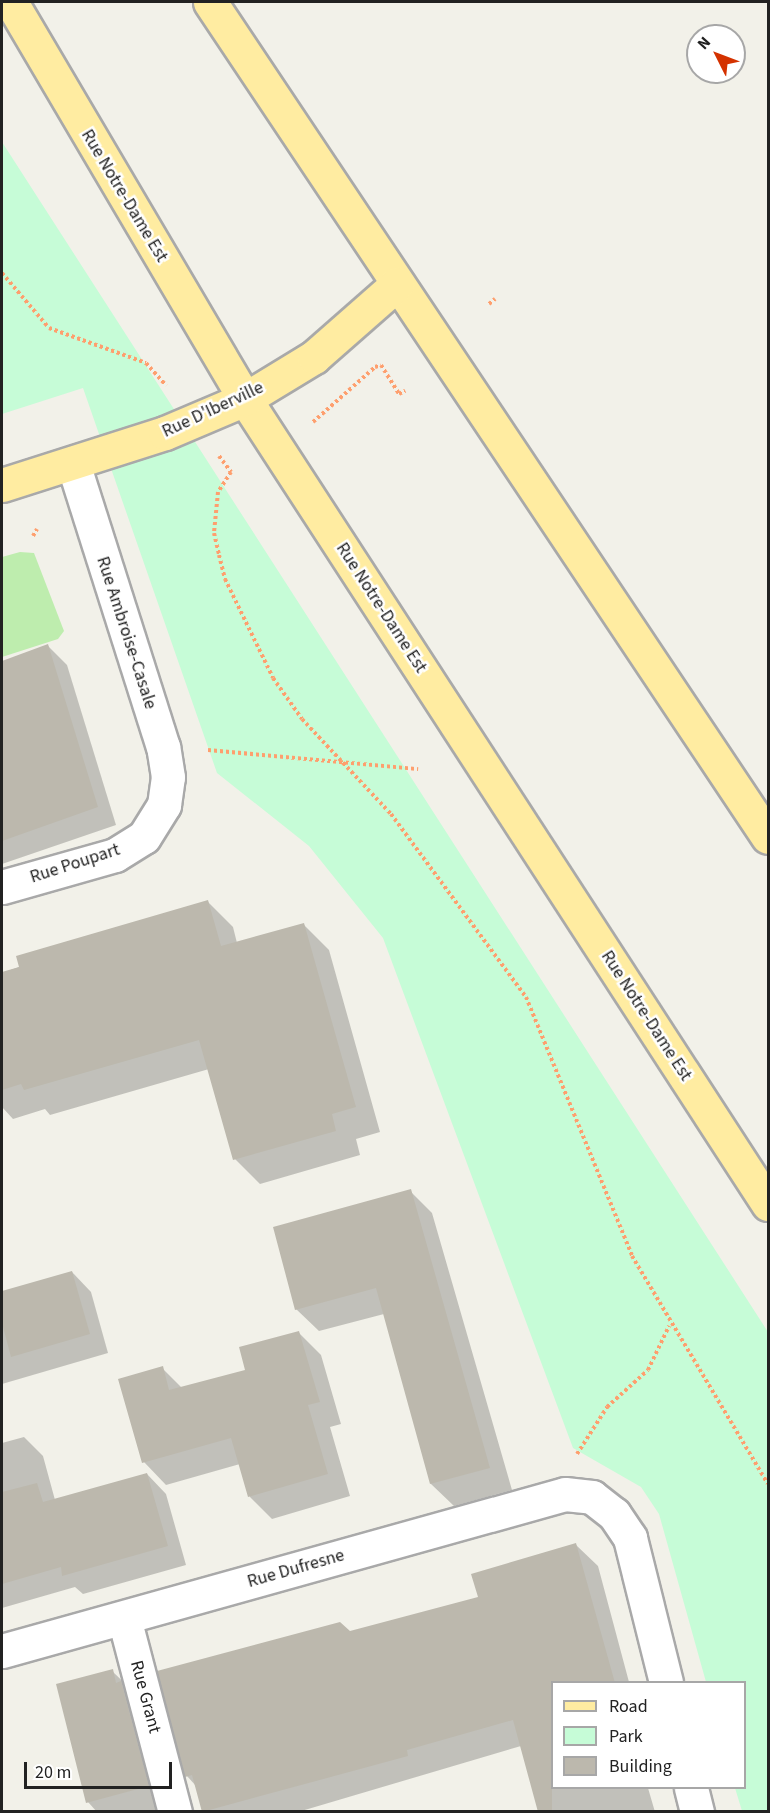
<!DOCTYPE html>
<html>
<head>
<meta charset="utf-8">
<style>
  body { margin:0 }
  #map { position:relative; width:770px; height:1813px; overflow:hidden; background:#f2f1e9; font-family:"Source Sans 3",sans-serif }
  div>[style] { position:absolute }
  .grass>* { inset:0; background:#beedae }
  .park>* { inset:0; background:#c6fcd7 }
  .shadow>* { inset:0; background:#0003 }
  .building>* { inset:0; background:#bcb8ad }
  .path>* { height:4px; margin-top:-2px; transform-origin:0; background:repeating-linear-gradient(90deg,#fe9f6e 0 3px,transparent 0 6px) }
  .roads { filter:drop-shadow(2px 0 #a9a9a9) drop-shadow(-2px 0 #a9a9a9) drop-shadow(0 2px #a9a9a9) drop-shadow(0 -2px #a9a9a9) }
  .minor>* { height:33px; margin:-16.5px; padding:0 16.5px; transform-origin:16.5px; border-radius:16.5px; background:#fff }
  .major>* { height:33px; margin:-16.5px; padding:0 16.5px; transform-origin:16.5px; border-radius:16.5px; background:#ffeca1 }
  span { translate:-50% -50%; white-space:nowrap; text-align:center; line-height:1.15; -webkit-text-stroke:5px #fff; paint-order:stroke }
  .street-label { font-size:18px; color:#222 }
  .frame { position:absolute; inset:0; border:3px solid #222; pointer-events:none }
  .legend { position:absolute; left:551px; top:1681px; width:195px; height:108px; box-sizing:border-box; background:#fff; border:2px solid #a7a7a7; margin:0; padding:8px 10px; list-style:none; font-size:18px; color:#222 }
  .legend li { display:flex; align-items:center; gap:12px; height:30px }
  .legend b { width:30px; border:2px solid #a7a7a7 }
  .north { position:absolute; left:686px; top:24px; width:60px; height:60px; box-sizing:border-box; background:#fff; border:2px solid #a7a7a7; border-radius:50%; rotate:312deg; font-size:16px; font-weight:700; line-height:24px; text-align:center; color:#222 }
  .north::after { content:''; display:block; margin:auto; width:21px; height:27px; background:#d43200; clip-path:polygon(50% 0,100% 100%,50% 72%,0 100%) }
  .scale { position:absolute; left:24px; top:1762px; width:148px; height:27px; box-sizing:border-box; border:3px solid #222; border-top:0; padding-left:8px; font-size:18px; line-height:21px; white-space:nowrap; color:#222; -webkit-text-stroke:4px #fff; paint-order:stroke }
</style>
</head>
<body>
<div id="map">
  <div class="grass">
    <i style="clip-path:polygon(20px 552px,34px 553px,64px 631px,58px 639px,2px 657px,2px 557px)"></i>
  </div>
  <div class="park">
    <i style="clip-path:polygon(2px 142px,768px 1332px,768px 1811px,742px 1811px,735px 1788px,744px 1788px,744px 1682px,706px 1682px,659px 1514px,641px 1487px,573px 1448px,383px 938px,309px 846px,217px 773px,83px 388px,2px 414px)"></i>
  </div>
  <div class="shadow">
    <i style="clip-path:polygon(48px 646px,67px 665px,116px 825px,2px 864px,2px 663px)"></i>
    <i style="clip-path:polygon(208px 902px,233px 927px,237px 943px,304px 925px,329px 950px,380px 1132px,356px 1139px,360px 1155px,260px 1184px,235px 1159px,209px 1069px,50px 1115px,45px 1109px,13px 1119px,2px 1107px,2px 973px)"></i>
    <i style="clip-path:polygon(410px 1191px,432px 1213px,512px 1490px,454px 1506px,431px 1484px,384px 1314px,319px 1331px,296px 1309px)"></i>
    <i style="clip-path:polygon(72px 1272px,91px 1292px,108px 1353px,2px 1384px,2px 1292px)"></i>
    <i style="clip-path:polygon(299px 1333px,321px 1355px,341px 1424px,330px 1427px,350px 1496px,272px 1519px,250px 1497px,240px 1464px,166px 1485px,144px 1462px,162px 1368px,182px 1388px,247px 1371px)"></i>
    <i style="clip-path:polygon(24px 1437px,43px 1456px,55px 1500px,147px 1474px,166px 1494px,186px 1565px,83px 1594px,75px 1587px,2px 1608px,2px 1443px)"></i>
    <i style="clip-path:polygon(576px 1545px,598px 1566px,629px 1682px,552px 1682px,552px 1788px,648px 1788px,655px 1812px,540px 1812px,521px 1746px,298px 1812px,204px 1812px,196px 1786px,187px 1776px,350px 1633px,480px 1598px)"></i>
    <i style="clip-path:polygon(112px 1671px,135px 1693px,160px 1812px,97px 1812px,88px 1802px)"></i>
  </div>
  <div class="building">
    <i style="clip-path:polygon(48px 644px,98px 807px,2px 841px,2px 661px)"></i>
    <i style="clip-path:polygon(208px 900px,221px 946px,304px 923px,356px 1107px,332px 1114px,336px 1131px,233px 1160px,199px 1040px,24px 1090px,21px 1084px,2px 1090px,2px 972px,19px 967px,16px 956px)"></i>
    <i style="clip-path:polygon(411px 1189px,490px 1468px,430px 1484px,376px 1288px,295px 1310px,273px 1227px)"></i>
    <i style="clip-path:polygon(72px 1271px,90px 1334px,11px 1357px,2px 1323px,2px 1291px)"></i>
    <i style="clip-path:polygon(299px 1331px,320px 1402px,308px 1405px,328px 1474px,248px 1497px,231px 1438px,142px 1463px,118px 1379px,163px 1366px,169px 1390px,245px 1370px,239px 1347px)"></i>
    <i style="clip-path:polygon(147px 1473px,168px 1546px,62px 1576px,61px 1567px,2px 1584px,2px 1492px,37px 1483px,43px 1502px)"></i>
    <i style="clip-path:polygon(576px 1543px,615px 1683px,552px 1683px,552px 1812px,538px 1812px,513px 1720px,407px 1750px,408px 1756px,202px 1812px,192px 1775px,185px 1777px,157px 1671px,340px 1622px,350px 1631px,478px 1597px,471px 1574px)"></i>
    <i style="clip-path:polygon(113px 1669px,116px 1683px,121px 1681px,149px 1786px,86px 1803px,56px 1684px)"></i>
  </div>
  <div class="path">
    <i style="left:2px;top:273px;width:72px;rotate:49.5deg"></i>
    <i style="left:49px;top:328px;width:103px;rotate:19.8deg"></i>
    <i style="left:146px;top:363px;width:30px;rotate:48deg"></i>
    <i style="left:489px;top:304px;width:8px;rotate:-40deg"></i>
    <i style="left:313px;top:422px;width:83px;rotate:-41.6deg"></i>
    <i style="left:375px;top:367px;width:6px;rotate:-18deg"></i>
    <i style="left:381px;top:365px;width:34px;rotate:58deg"></i>
    <i style="left:399px;top:394px;width:7px;rotate:-27deg"></i>
    <i style="left:219px;top:456px;width:20px;rotate:53deg"></i>
    <i style="left:231px;top:472px;width:24px;rotate:123deg"></i>
    <i style="left:218px;top:492px;width:41px;rotate:95.6deg"></i>
    <i style="left:214px;top:533px;width:23px;rotate:77deg"></i>
    <i style="left:219px;top:555px;width:25px;rotate:76deg"></i>
    <i style="left:225px;top:579px;width:110px;rotate:64.1deg"></i>
    <i style="left:273px;top:678px;width:50px;rotate:54.7deg"></i>
    <i style="left:302px;top:719px;width:130px;rotate:46.9deg"></i>
    <i style="left:391px;top:814px;width:227px;rotate:53.6deg"></i>
    <i style="left:526px;top:997px;width:280px;rotate:67.7deg"></i>
    <i style="left:632px;top:1256px;width:265px;rotate:59.2deg"></i>
    <i style="left:33px;top:536px;width:8px;rotate:-60deg"></i>
    <i style="left:208px;top:750px;width:211px;rotate:5.2deg"></i>
    <i style="left:577px;top:1454px;width:56px;rotate:-57.4deg"></i>
    <i style="left:607px;top:1407px;width:55px;rotate:-42.1deg"></i>
    <i style="left:648px;top:1370px;width:49px;rotate:-64.5deg"></i>
  </div>
  <div class="roads">
    <div class="minor">
      <i style="left:2px;top:887px;width:117px;rotate:-15.8deg"></i>
      <i style="left:115px;top:855px;width:34px;rotate:-32deg"></i>
      <i style="left:144px;top:837px;width:38px;rotate:-58deg"></i>
      <i style="left:164px;top:805px;width:28px;rotate:-82deg"></i>
      <i style="left:168px;top:777px;width:30px;rotate:-99deg"></i>
      <i style="left:163px;top:747px;width:298px;rotate:-107.6deg"></i>
      <i style="left:124px;top:1618px;width:201px;rotate:75.3deg"></i>
      <i style="left:2px;top:1651px;width:584px;rotate:-15.58deg"></i>
      <i style="left:565px;top:1494px;width:27px;rotate:6deg"></i>
      <i style="left:592px;top:1497px;width:28px;rotate:38deg"></i>
      <i style="left:614px;top:1514px;width:29px;rotate:56deg"></i>
      <i style="left:630px;top:1538px;width:148px;rotate:76deg"></i>
      <i style="left:691px;top:1788px;width:25px;rotate:76deg"></i>
    </div>
    <div class="major">
      <i style="left:11px;top:2px;width:461px;rotate:59.5deg"></i>
      <i style="left:245px;top:399px;width:960px;rotate:56.99deg"></i>
      <i style="left:210px;top:2px;width:1004px;rotate:56.25deg"></i>
      <i style="left:2px;top:485px;width:171px;rotate:-17.7deg"></i>
      <i style="left:165px;top:433px;width:87px;rotate:-23deg"></i>
      <i style="left:245px;top:399px;width:81px;rotate:-31.3deg"></i>
      <i style="left:314px;top:357px;width:111px;rotate:-41.3deg"></i>
    </div>
  </div>
  <div class="street-label">
    <span style="left:124px;top:196px;rotate:59deg">Rue Notre-Dame Est</span>
    <span style="left:213px;top:410px;rotate:-25deg">Rue D'Iberville</span>
    <span style="left:381px;top:608px;rotate:57deg">Rue Notre-Dame Est</span>
    <span style="left:126px;top:633px;rotate:72deg">Rue Ambroise-Casale</span>
    <span style="left:75px;top:864px;rotate:-18deg">Rue Poupart</span>
    <span style="left:646px;top:1016px;rotate:57deg">Rue Notre-Dame Est</span>
    <span style="left:296px;top:1569px;rotate:-16deg">Rue Dufresne</span>
    <span style="left:145px;top:1697px;rotate:75deg">Rue Grant</span>
  </div>
  <div class="frame"></div>
  <ul class="legend">
  <li><b style="height:8px;background:#ffeca1"></b>Road</li>
  <li><b style="height:16px;background:#c6fcd7"></b>Park</li>
  <li><b style="height:16px;background:#bcb8ad"></b>Building</li>
  </ul>
  <div class="north">N</div>
  <div class="scale">20 m</div>
</div>
</body>
</html>
